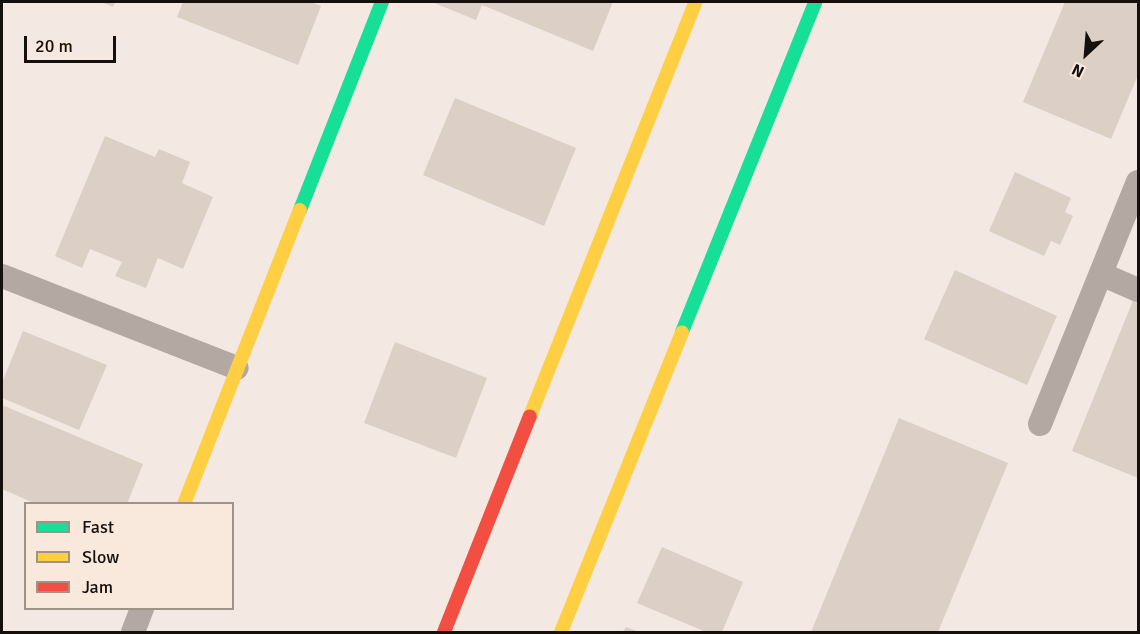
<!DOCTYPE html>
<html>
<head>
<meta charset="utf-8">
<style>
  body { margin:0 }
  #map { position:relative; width:1140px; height:634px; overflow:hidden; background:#f3e9e2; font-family:Signika,sans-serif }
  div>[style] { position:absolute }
  .building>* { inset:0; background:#dbcfc6 }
  .street>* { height:24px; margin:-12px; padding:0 12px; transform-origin:12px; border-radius:12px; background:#b4a8a2 }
  .fast>* { height:14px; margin:-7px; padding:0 7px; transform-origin:7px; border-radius:7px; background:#16e098 }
  .slow>* { height:14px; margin:-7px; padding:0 7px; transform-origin:7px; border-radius:7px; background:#ffcf43 }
  .jam>* { height:14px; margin:-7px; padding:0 7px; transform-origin:7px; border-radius:7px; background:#f24e42 }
  span { translate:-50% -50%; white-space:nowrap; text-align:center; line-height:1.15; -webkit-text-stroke:4.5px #f9e8dc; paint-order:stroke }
  .frame { position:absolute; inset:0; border:3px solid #16100c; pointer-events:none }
  .legend { position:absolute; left:24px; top:502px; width:210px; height:108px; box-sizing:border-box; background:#f9e8dc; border:2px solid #9e9289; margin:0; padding:8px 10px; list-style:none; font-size:18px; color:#16100c }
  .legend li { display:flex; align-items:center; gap:12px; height:30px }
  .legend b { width:30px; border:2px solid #9e9289 }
  .north { position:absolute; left:1056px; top:24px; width:60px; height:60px; -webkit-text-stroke:4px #f9e8dc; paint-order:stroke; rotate:206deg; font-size:16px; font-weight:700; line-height:24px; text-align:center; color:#16100c }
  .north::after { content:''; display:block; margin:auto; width:21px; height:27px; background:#16100c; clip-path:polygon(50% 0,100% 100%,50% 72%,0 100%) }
  .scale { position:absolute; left:24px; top:36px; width:92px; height:27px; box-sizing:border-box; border:3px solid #16100c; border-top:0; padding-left:8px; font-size:18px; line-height:21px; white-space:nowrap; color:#16100c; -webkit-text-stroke:4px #f9e8dc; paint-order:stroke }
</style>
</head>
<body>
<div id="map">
  <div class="building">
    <i style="clip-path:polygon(101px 2px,115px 2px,113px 7px)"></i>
    <i style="clip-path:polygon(183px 2px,311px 2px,321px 6px,298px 65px,177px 17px)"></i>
    <i style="clip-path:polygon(432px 2px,613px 2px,593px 51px,482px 5px,476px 20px)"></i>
    <i style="clip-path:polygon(1065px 2px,1138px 2px,1138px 75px,1111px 139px,1023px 102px)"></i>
    <i style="clip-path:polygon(455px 98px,576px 148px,544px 226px,423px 175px)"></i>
    <i style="clip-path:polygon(105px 136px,155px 157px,159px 149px,190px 162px,182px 183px,213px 197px,183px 269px,158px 258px,146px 288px,115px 276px,122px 262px,90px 249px,82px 268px,55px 256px)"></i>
    <i style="clip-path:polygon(1015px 172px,1071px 198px,1065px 212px,1073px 216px,1060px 245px,1051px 241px,1044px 256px,989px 231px)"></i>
    <i style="clip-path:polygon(955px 270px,1057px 316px,1027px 385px,924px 339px)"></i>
    <i style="clip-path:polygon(1134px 298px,1138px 300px,1138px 478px,1072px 451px)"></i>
    <i style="clip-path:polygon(23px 331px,107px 365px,79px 430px,2px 398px,2px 383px)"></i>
    <i style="clip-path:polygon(395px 342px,487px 378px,456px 458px,364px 423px)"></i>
    <i style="clip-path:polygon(2px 405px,143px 464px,127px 504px,36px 504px,2px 489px)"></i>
    <i style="clip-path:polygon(899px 418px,1008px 463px,938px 632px,811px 632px)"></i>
    <i style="clip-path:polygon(662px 547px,743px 582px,722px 632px,706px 632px,637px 603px)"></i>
    <i style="clip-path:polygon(626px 627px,639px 632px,623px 632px)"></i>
  </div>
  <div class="street">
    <i style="left:1101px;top:274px;width:40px;rotate:23.4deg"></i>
    <i style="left:2px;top:276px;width:252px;rotate:21.4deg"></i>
    <i style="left:1040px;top:424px;width:261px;rotate:-68deg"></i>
    <i style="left:133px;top:632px;width:26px;rotate:-69deg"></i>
  </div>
  <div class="fast">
    <i style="left:300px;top:210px;width:224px;rotate:-68.5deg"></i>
    <i style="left:682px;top:332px;width:356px;rotate:-68deg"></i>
  </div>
  <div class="slow">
    <i style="left:530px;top:416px;width:446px;rotate:-68.2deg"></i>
    <i style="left:184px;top:504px;width:316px;rotate:-68.5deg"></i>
    <i style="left:561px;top:632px;width:323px;rotate:-68deg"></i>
  </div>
  <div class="jam">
    <i style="left:444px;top:632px;width:232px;rotate:-68.3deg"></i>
  </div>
  <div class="frame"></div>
  <ul class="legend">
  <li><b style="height:8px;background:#16e098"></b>Fast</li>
  <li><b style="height:8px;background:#ffcf43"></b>Slow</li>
  <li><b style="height:8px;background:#f24e42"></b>Jam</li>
  </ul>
  <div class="north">N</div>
  <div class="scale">20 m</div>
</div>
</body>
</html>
